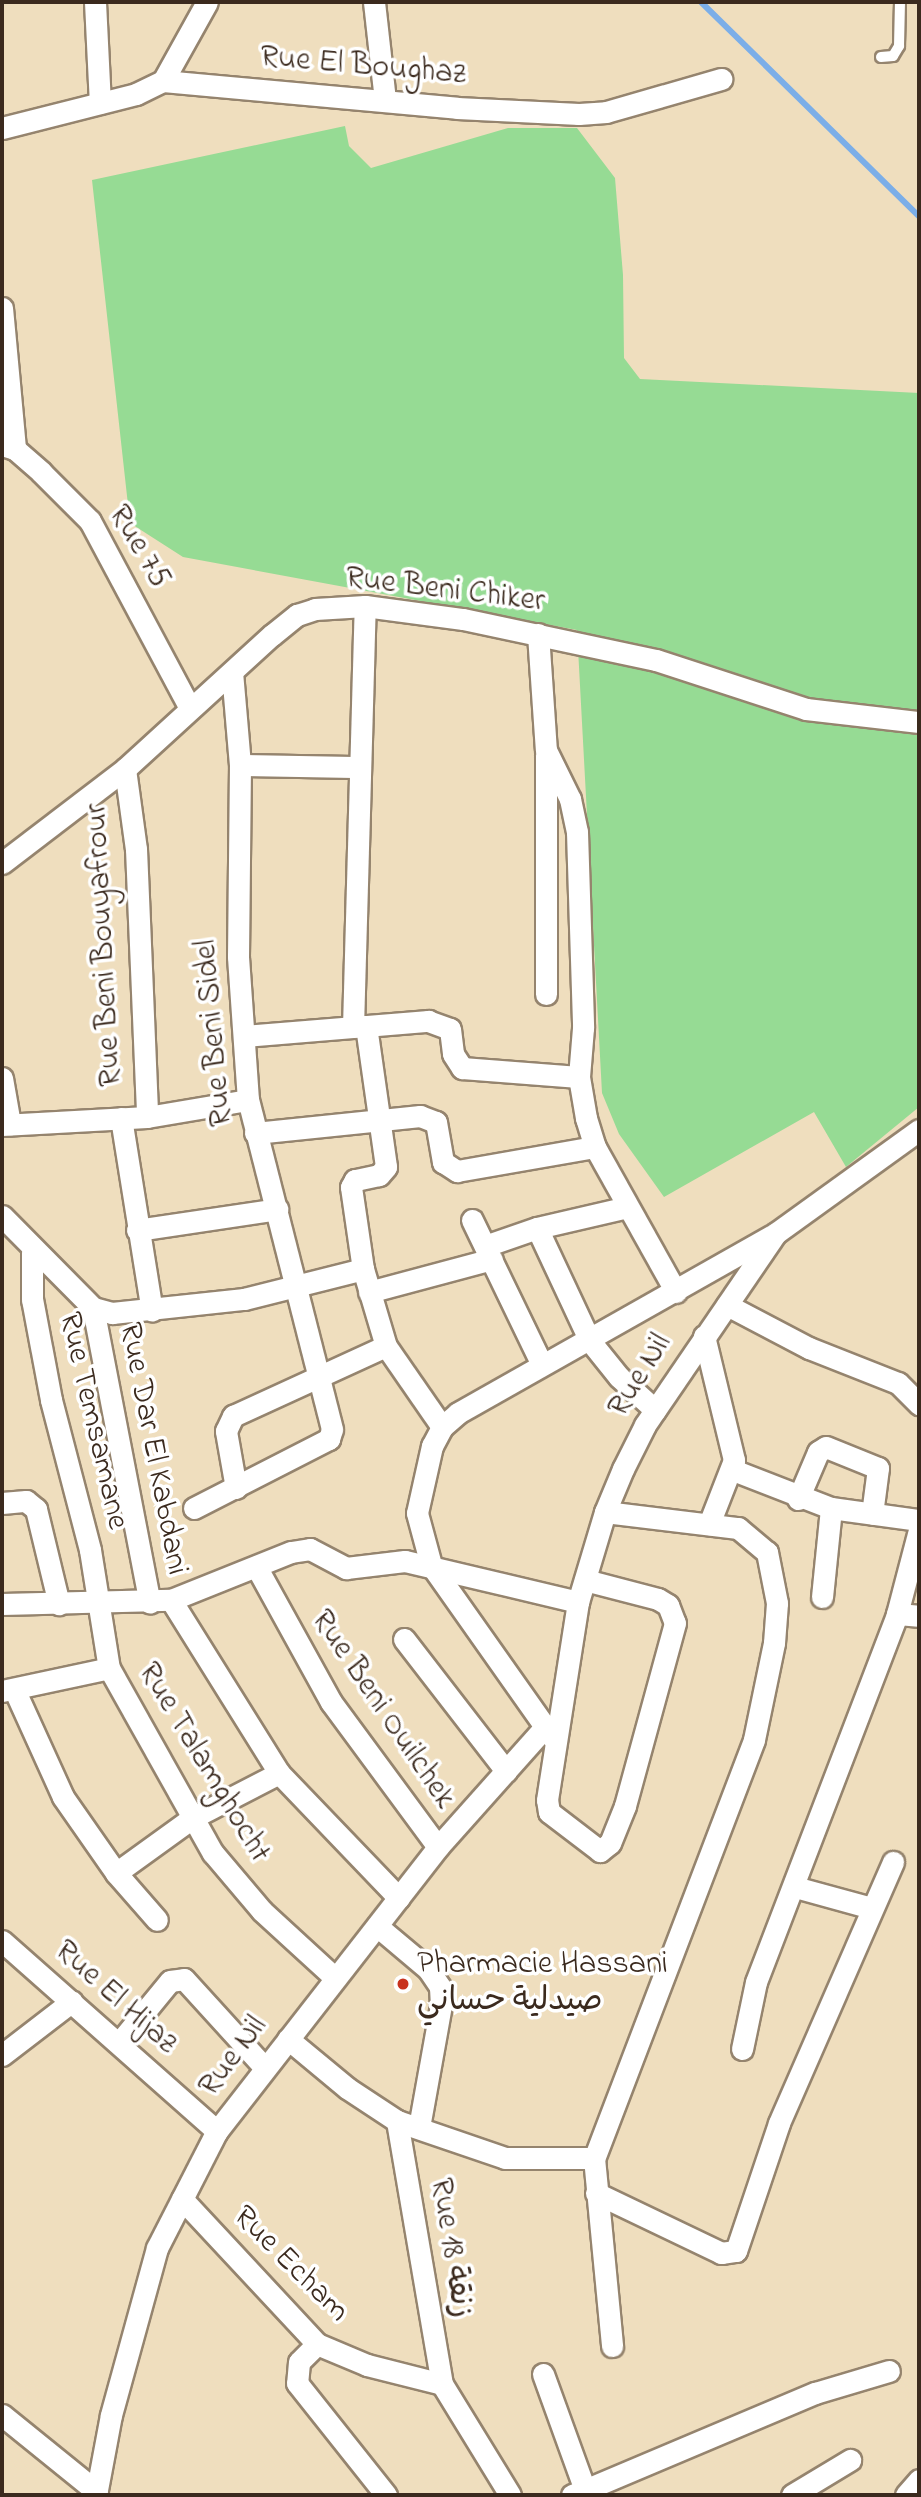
<!DOCTYPE html>
<html>
<head>
<meta charset="utf-8">
<style>
  body { margin:0 }
  #map { position:relative; width:921px; height:2497px; overflow:hidden; background:#efdebe; font-family:"Indie Flower","Playpen Sans Arabic",sans-serif }
  div>[style] { position:absolute }
  .green>* { inset:0; background:#96db94 }
  .stream>* { height:6px; margin:-3px; padding:0 3px; transform-origin:3px; border-radius:3px; background:#7baee8 }
  .roads { filter:drop-shadow(2px 0 #95846e) drop-shadow(-2px 0 #95846e) drop-shadow(0 2px #95846e) drop-shadow(0 -2px #95846e) }
  .service>* { height:10px; margin:-5px; padding:0 5px; transform-origin:5px; border-radius:5px; background:#fff }
  .minor>* { height:21px; margin:-10.5px; padding:0 10.5px; transform-origin:10.5px; border-radius:10.5px; background:#fff }
  .dots>* { width:19px; height:19px; translate:-50% -50%; box-sizing:border-box; border:4px solid #fff; border-radius:50% }
  span { translate:-50% -50%; white-space:nowrap; text-align:center; line-height:1.15; -webkit-text-stroke:7px #fff; paint-order:stroke }
  .street-label { font-size:32px; color:#3b2a1e }
  .poi-label { font-size:32px; color:#3b2a1e }
  .left { translate:0 -50%; text-align:left }
  .frame { position:absolute; inset:0; border:4px solid #3b2a1e; pointer-events:none }
</style>
</head>
<body>
<div id="map">
  <div class="green">
    <i style="clip-path:polygon(345px 126px,349px 146px,371px 168px,508px 128px,577px 128px,615px 178px,623px 275px,624px 358px,640px 379px,919px 393px,919px 1107px,846px 1167px,814px 1112px,664px 1197px,619px 1134px,602px 1093px,577px 630px,183px 557px,130px 523px,92px 180px)"></i>
  </div>
  <div class="stream">
    <i style="left:701px;top:2px;width:305px;rotate:44.5deg"></i>
  </div>
  <div class="roads">
    <div class="service">
      <i style="left:881px;top:57px;width:12px;rotate:-5deg"></i>
      <i style="left:893px;top:56px;width:12px;rotate:-59deg"></i>
      <i style="left:899px;top:46px;width:44px;rotate:-88.7deg"></i>
    </div>
    <div class="minor">
      <i style="left:95px;top:2px;width:101px;rotate:87.2deg"></i>
      <i style="left:374px;top:2px;width:99px;rotate:83.6deg"></i>
      <i style="left:163px;top:81px;width:90px;rotate:-60.9deg"></i>
      <i style="left:2px;top:128px;width:138px;rotate:-14.2deg"></i>
      <i style="left:136px;top:94px;width:30px;rotate:-26deg"></i>
      <i style="left:163px;top:81px;width:295px;rotate:5.2deg"></i>
      <i style="left:457px;top:108px;width:122px;rotate:2.8deg"></i>
      <i style="left:579px;top:114px;width:27px;rotate:-4deg"></i>
      <i style="left:606px;top:112px;width:120px;rotate:-16deg"></i>
      <i style="left:2px;top:308px;width:142px;rotate:84.7deg"></i>
      <i style="left:2px;top:445px;width:14px;rotate:17deg"></i>
      <i style="left:15px;top:449px;width:35px;rotate:41deg"></i>
      <i style="left:41px;top:472px;width:69px;rotate:45deg"></i>
      <i style="left:90px;top:521px;width:212px;rotate:61.9deg"></i>
      <i style="left:538px;top:634px;width:116px;rotate:86.1deg"></i>
      <i style="left:546px;top:750px;width:55px;rotate:63.9deg"></i>
      <i style="left:570px;top:799px;width:34px;rotate:78deg"></i>
      <i style="left:577px;top:832px;width:196px;rotate:88.2deg"></i>
      <i style="left:583px;top:1028px;width:49px;rotate:94.7deg"></i>
      <i style="left:579px;top:1077px;width:42px;rotate:80.3deg"></i>
      <i style="left:586px;top:1118px;width:30px;rotate:73deg"></i>
      <i style="left:595px;top:1147px;width:166px;rotate:60.8deg"></i>
      <i style="left:240px;top:765px;width:117px;rotate:1deg"></i>
      <i style="left:125px;top:769px;width:81px;rotate:82.2deg"></i>
      <i style="left:136px;top:849px;width:268px;rotate:87.6deg"></i>
      <i style="left:2px;top:863px;width:155px;rotate:-37.4deg"></i>
      <i style="left:125px;top:769px;width:199px;rotate:-42.4deg"></i>
      <i style="left:272px;top:635px;width:32px;rotate:-39deg"></i>
      <i style="left:297px;top:615px;width:19px;rotate:-18deg"></i>
      <i style="left:315px;top:609px;width:50px;rotate:-3.4deg"></i>
      <i style="left:365px;top:606px;width:99px;rotate:7.6deg"></i>
      <i style="left:463px;top:619px;width:197px;rotate:12deg"></i>
      <i style="left:656px;top:660px;width:158px;rotate:18.1deg"></i>
      <i style="left:806px;top:709px;width:114px;rotate:6.6deg"></i>
      <i style="left:546px;top:994px;width:239px;rotate:-90deg"></i>
      <i style="left:366px;top:1026px;width:142px;rotate:81.9deg"></i>
      <i style="left:386px;top:1167px;width:11px;rotate:131deg"></i>
      <i style="left:379px;top:1175px;width:25px;rotate:168deg"></i>
      <i style="left:355px;top:1180px;width:8px;rotate:120deg"></i>
      <i style="left:351px;top:1187px;width:83px;rotate:81.7deg"></i>
      <i style="left:363px;top:1269px;width:80px;rotate:73.4deg"></i>
      <i style="left:386px;top:1346px;width:98px;rotate:55.3deg"></i>
      <i style="left:353px;top:1027px;width:421px;rotate:-88.4deg"></i>
      <i style="left:244px;top:1036px;width:185px;rotate:-4.7deg"></i>
      <i style="left:428px;top:1021px;width:23px;rotate:20deg"></i>
      <i style="left:450px;top:1029px;width:25px;rotate:83deg"></i>
      <i style="left:453px;top:1054px;width:17px;rotate:57deg"></i>
      <i style="left:462px;top:1068px;width:117px;rotate:4.4deg"></i>
      <i style="left:2px;top:1078px;width:47px;rotate:80.1deg"></i>
      <i style="left:121px;top:1118px;width:195px;rotate:80.9deg"></i>
      <i style="left:2px;top:1125px;width:145px;rotate:-3.2deg"></i>
      <i style="left:147px;top:1117px;width:102px;rotate:-9.6deg"></i>
      <i style="left:255px;top:1133px;width:166px;rotate:-5.9deg"></i>
      <i style="left:420px;top:1116px;width:17px;rotate:21deg"></i>
      <i style="left:436px;top:1122px;width:41px;rotate:80.1deg"></i>
      <i style="left:443px;top:1162px;width:17px;rotate:33deg"></i>
      <i style="left:457px;top:1171px;width:140px;rotate:-9.9deg"></i>
      <i style="left:2px;top:1216px;width:129px;rotate:45.3deg"></i>
      <i style="left:93px;top:1308px;width:20px;rotate:15deg"></i>
      <i style="left:112px;top:1313px;width:133px;rotate:-6.1deg"></i>
      <i style="left:244px;top:1299px;width:123px;rotate:-14.1deg"></i>
      <i style="left:472px;top:1220px;width:159px;rotate:64.2deg"></i>
      <i style="left:537px;top:1228px;width:125px;rotate:64.9deg"></i>
      <i style="left:590px;top:1341px;width:46px;rotate:51.1deg"></i>
      <i style="left:619px;top:1377px;width:49px;rotate:42.5deg"></i>
      <i style="left:137px;top:1230px;width:142px;rotate:-8.5deg"></i>
      <i style="left:485px;top:1246px;width:55px;rotate:-19.1deg"></i>
      <i style="left:537px;top:1228px;width:93px;rotate:-13deg"></i>
      <i style="left:32px;top:1252px;width:47px;rotate:90deg"></i>
      <i style="left:32px;top:1299px;width:103px;rotate:79.3deg"></i>
      <i style="left:51px;top:1400px;width:155px;rotate:75.4deg"></i>
      <i style="left:90px;top:1550px;width:120px;rotate:80.9deg"></i>
      <i style="left:109px;top:1668px;width:212px;rotate:60.7deg"></i>
      <i style="left:213px;top:1853px;width:76px;rotate:49.8deg"></i>
      <i style="left:262px;top:1911px;width:99px;rotate:42.5deg"></i>
      <i style="left:369px;top:1292px;width:127px;rotate:-15deg"></i>
      <i style="left:727px;top:1305px;width:93px;rotate:27.7deg"></i>
      <i style="left:809px;top:1348px;width:96px;rotate:21.5deg"></i>
      <i style="left:898px;top:1383px;width:30px;rotate:45deg"></i>
      <i style="left:93px;top:1308px;width:300px;rotate:79.1deg"></i>
      <i style="left:704px;top:1336px;width:128px;rotate:76.4deg"></i>
      <i style="left:734px;top:1460px;width:69px;rotate:111.3deg"></i>
      <i style="left:733px;top:1470px;width:105px;rotate:21.2deg"></i>
      <i style="left:831px;top:1508px;width:89px;rotate:7.8deg"></i>
      <i style="left:236px;top:1488px;width:58px;rotate:-100deg"></i>
      <i style="left:226px;top:1431px;width:17px;rotate:-65deg"></i>
      <i style="left:233px;top:1416px;width:168px;rotate:-24.6deg"></i>
      <i style="left:798px;top:1499px;width:51px;rotate:-66.9deg"></i>
      <i style="left:818px;top:1452px;width:9px;rotate:-32deg"></i>
      <i style="left:826px;top:1447px;width:56px;rotate:22deg"></i>
      <i style="left:878px;top:1468px;width:46px;rotate:97.4deg"></i>
      <i style="left:2px;top:1503px;width:24px;rotate:-5deg"></i>
      <i style="left:26px;top:1501px;width:13px;rotate:39deg"></i>
      <i style="left:36px;top:1509px;width:98px;rotate:76.4deg"></i>
      <i style="left:194px;top:1508px;width:152px;rotate:-27.1deg"></i>
      <i style="left:329px;top:1439px;width:10px;rotate:-73deg"></i>
      <i style="left:332px;top:1429px;width:340px;rotate:-104.3deg"></i>
      <i style="left:248px;top:1100px;width:144px;rotate:-94deg"></i>
      <i style="left:238px;top:956px;width:191px;rotate:-89.4deg"></i>
      <i style="left:240px;top:765px;width:93px;rotate:-94.9deg"></i>
      <i style="left:605px;top:1512px;width:134px;rotate:6.9deg"></i>
      <i style="left:738px;top:1528px;width:38px;rotate:40deg"></i>
      <i style="left:767px;top:1552px;width:52px;rotate:78.9deg"></i>
      <i style="left:777px;top:1603px;width:40px;rotate:94.3deg"></i>
      <i style="left:774px;top:1643px;width:99px;rotate:101.7deg"></i>
      <i style="left:754px;top:1740px;width:448px;rotate:110.9deg"></i>
      <i style="left:594px;top:2158px;width:189px;rotate:84.5deg"></i>
      <i style="left:257px;top:1568px;width:153px;rotate:61.1deg"></i>
      <i style="left:331px;top:1702px;width:180px;rotate:53.6deg"></i>
      <i style="left:585px;top:1580px;width:75px;rotate:14.6deg"></i>
      <i style="left:658px;top:1599px;width:12px;rotate:31deg"></i>
      <i style="left:668px;top:1605px;width:19px;rotate:69deg"></i>
      <i style="left:675px;top:1623px;width:190px;rotate:105.3deg"></i>
      <i style="left:625px;top:1806px;width:40px;rotate:112deg"></i>
      <i style="left:610px;top:1843px;width:13px;rotate:141deg"></i>
      <i style="left:600px;top:1851px;width:64px;rotate:-142.6deg"></i>
      <i style="left:549px;top:1812px;width:12px;rotate:-99deg"></i>
      <i style="left:547px;top:1800px;width:200px;rotate:-81.1deg"></i>
      <i style="left:578px;top:1602px;width:94px;rotate:-73.3deg"></i>
      <i style="left:605px;top:1512px;width:47px;rotate:-67.3deg"></i>
      <i style="left:623px;top:1469px;width:49px;rotate:-63.4deg"></i>
      <i style="left:645px;top:1425px;width:232px;rotate:-55.7deg"></i>
      <i style="left:776px;top:1233px;width:176px;rotate:-35.8deg"></i>
      <i style="left:822px;top:1597px;width:89px;rotate:-84.2deg"></i>
      <i style="left:171px;top:1600px;width:204px;rotate:58deg"></i>
      <i style="left:279px;top:1773px;width:173px;rotate:46.2deg"></i>
      <i style="left:2px;top:1604px;width:169px;rotate:-1.4deg"></i>
      <i style="left:171px;top:1600px;width:129px;rotate:-21.8deg"></i>
      <i style="left:291px;top:1552px;width:19px;rotate:-9deg"></i>
      <i style="left:310px;top:1549px;width:41px;rotate:27.8deg"></i>
      <i style="left:346px;top:1568px;width:59px;rotate:-6.8deg"></i>
      <i style="left:405px;top:1561px;width:178px;rotate:13.3deg"></i>
      <i style="left:897px;top:1614px;width:22px;rotate:5deg"></i>
      <i style="left:404px;top:1639px;width:167px;rotate:52.3deg"></i>
      <i style="left:2px;top:1691px;width:109px;rotate:-12.1deg"></i>
      <i style="left:15px;top:1691px;width:116px;rotate:65.6deg"></i>
      <i style="left:63px;top:1797px;width:93px;rotate:55.1deg"></i>
      <i style="left:116px;top:1873px;width:62px;rotate:48.9deg"></i>
      <i style="left:553px;top:1738px;width:212px;rotate:-125.2deg"></i>
      <i style="left:431px;top:1565px;width:54px;rotate:-105.1deg"></i>
      <i style="left:417px;top:1513px;width:69px;rotate:-77.4deg"></i>
      <i style="left:432px;top:1446px;width:21px;rotate:-62deg"></i>
      <i style="left:442px;top:1427px;width:21px;rotate:-41deg"></i>
      <i style="left:458px;top:1413px;width:360px;rotate:-29.5deg"></i>
      <i style="left:116px;top:1873px;width:94px;rotate:-35.9deg"></i>
      <i style="left:192px;top:1818px;width:98px;rotate:-27.3deg"></i>
      <i style="left:795px;top:1887px;width:79px;rotate:15.4deg"></i>
      <i style="left:377px;top:1926px;width:67px;rotate:40.1deg"></i>
      <i style="left:428px;top:1969px;width:22px;rotate:56deg"></i>
      <i style="left:440px;top:1987px;width:18px;rotate:87deg"></i>
      <i style="left:441px;top:2005px;width:124px;rotate:100.2deg"></i>
      <i style="left:2px;top:1941px;width:287px;rotate:41.5deg"></i>
      <i style="left:288px;top:2039px;width:77px;rotate:39.7deg"></i>
      <i style="left:347px;top:2088px;width:60px;rotate:33.4deg"></i>
      <i style="left:397px;top:2121px;width:114px;rotate:18.9deg"></i>
      <i style="left:505px;top:2158px;width:89px"></i>
      <i style="left:119px;top:2043px;width:80px;rotate:-50.6deg"></i>
      <i style="left:170px;top:1981px;width:14px;rotate:-8deg"></i>
      <i style="left:184px;top:1979px;width:120px;rotate:47.7deg"></i>
      <i style="left:742px;top:2049px;width:68px;rotate:-78.2deg"></i>
      <i style="left:756px;top:1982px;width:394px;rotate:-69deg"></i>
      <i style="left:897px;top:1614px;width:87px;rotate:-75.3deg"></i>
      <i style="left:2px;top:2055px;width:88px;rotate:-37.6deg"></i>
      <i style="left:397px;top:2121px;width:267px;rotate:80.3deg"></i>
      <i style="left:442px;top:2384px;width:130px;rotate:58.5deg"></i>
      <i style="left:596px;top:2193px;width:139px;rotate:25.6deg"></i>
      <i style="left:721px;top:2253px;width:15px;rotate:-8deg"></i>
      <i style="left:736px;top:2251px;width:135px;rotate:-71.4deg"></i>
      <i style="left:779px;top:2123px;width:285px;rotate:-66.4deg"></i>
      <i style="left:182px;top:2199px;width:198px;rotate:47deg"></i>
      <i style="left:317px;top:2344px;width:54px;rotate:22.8deg"></i>
      <i style="left:367px;top:2365px;width:77px;rotate:14.2deg"></i>
      <i style="left:317px;top:2344px;width:25px;rotate:135deg"></i>
      <i style="left:299px;top:2362px;width:21px;rotate:95deg"></i>
      <i style="left:297px;top:2383px;width:143px;rotate:51.5deg"></i>
      <i style="left:543px;top:2374px;width:123px;rotate:70.1deg"></i>
      <i style="left:585px;top:2490px;width:14px;rotate:159deg"></i>
      <i style="left:2px;top:2415px;width:122px;rotate:39deg"></i>
      <i style="left:585px;top:2490px;width:250px;rotate:-22.9deg"></i>
      <i style="left:815px;top:2393px;width:77px;rotate:-16.6deg"></i>
      <i style="left:96px;top:2495px;width:81px;rotate:-79.4deg"></i>
      <i style="left:111px;top:2415px;width:173px;rotate:-74.6deg"></i>
      <i style="left:157px;top:2248px;width:131px;rotate:-62.9deg"></i>
      <i style="left:217px;top:2131px;width:360px;rotate:-52.1deg"></i>
      <i style="left:438px;top:1847px;width:161px;rotate:-48.3deg"></i>
      <i style="left:792px;top:2495px;width:68px;rotate:-31.1deg"></i>
      <i style="left:906px;top:2495px;width:20px;rotate:-49deg"></i>
    </div>
  </div>
  <div class="dots">
    <i style="left:403px;top:1984px;background:#c8321e"></i>
  </div>
  <div class="street-label">
    <span style="left:363px;top:67px;rotate:5deg">Rue El Boughaz</span>
    <span style="left:138px;top:547px;rotate:59deg">Rue 75</span>
    <span style="left:445px;top:591px;rotate:7deg">Rue Beni Chiker</span>
    <span style="left:105px;top:945px;rotate:-93deg">Rue Beni Bouyafrour</span>
    <span style="left:215px;top:1033px;rotate:-95deg">Rue Beni Sidel</span>
    <span style="left:641px;top:1376px;rotate:-58deg">Rue Nil</span>
    <span style="left:92px;top:1421px;rotate:77deg">Rue Temsamane</span>
    <span style="left:152px;top:1449px;rotate:79deg">Rue Dar El Kabdani</span>
    <span style="left:382px;top:1710px;rotate:56deg">Rue Beni Ouilchek</span>
    <span style="left:203px;top:1763px;rotate:59deg">Rue Talamghocht</span>
    <span style="left:115px;top:1998px;rotate:42deg">Rue El Hijaz</span>
    <span style="left:234px;top:2057px;rotate:-53deg">Rue Nil</span>
    <span style="left:450px;top:2248px;rotate:81deg">Rue 18 زنقة</span>
    <span style="left:290px;top:2265px;rotate:45deg">Rue Echam</span>
  </div>
  <div class="poi-label">
    <span class="left" style="left:417px;top:1984px">Pharmacie Hassani<br>صيدلية حساني</span>
  </div>
  <div class="frame"></div>
</div>
</body>
</html>
